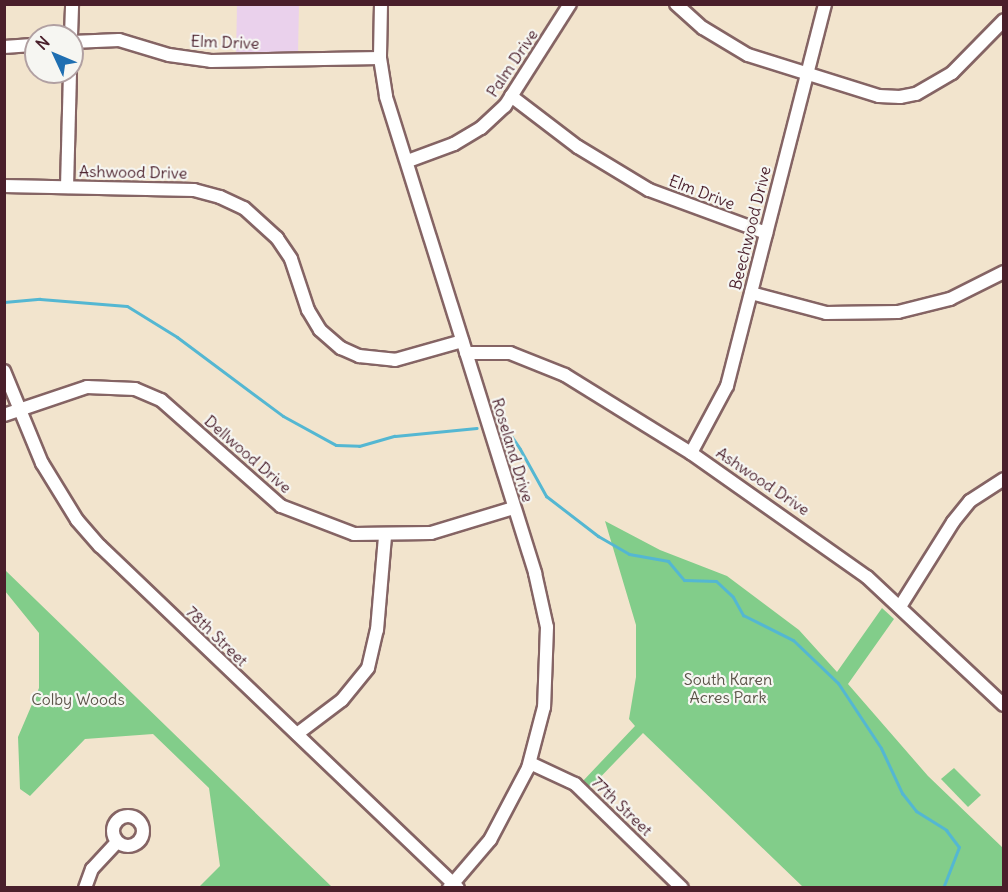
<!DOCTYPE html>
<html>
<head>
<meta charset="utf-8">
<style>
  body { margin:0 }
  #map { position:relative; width:1008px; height:892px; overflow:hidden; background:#f2e4cd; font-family:Delius,sans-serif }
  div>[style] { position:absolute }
  .built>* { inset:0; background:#ead1ec }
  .green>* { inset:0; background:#82cd8a }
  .stream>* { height:3px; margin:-1.5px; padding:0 1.5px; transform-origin:1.5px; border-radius:1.5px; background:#54b7d2 }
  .roads { filter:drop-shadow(2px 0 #856464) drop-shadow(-2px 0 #856464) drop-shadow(0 2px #856464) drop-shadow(0 -2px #856464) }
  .minor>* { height:12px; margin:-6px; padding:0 6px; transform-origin:6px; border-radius:6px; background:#fff }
  .minor>.ring { margin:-6px; padding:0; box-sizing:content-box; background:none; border:12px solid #fff; border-radius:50% }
  span { translate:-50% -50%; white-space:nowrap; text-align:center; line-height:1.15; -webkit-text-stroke:4.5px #f6f6f2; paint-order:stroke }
  .street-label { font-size:16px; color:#4a1f2b }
  .park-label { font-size:16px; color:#5b5348 }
  .frame { position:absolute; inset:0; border:6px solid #4a1f2b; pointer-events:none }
  .north { position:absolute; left:24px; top:24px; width:60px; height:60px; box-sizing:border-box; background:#f6f6f2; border:2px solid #b1a0a2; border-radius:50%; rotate:314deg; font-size:16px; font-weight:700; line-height:24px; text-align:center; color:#4a1f2b }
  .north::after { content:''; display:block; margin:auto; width:21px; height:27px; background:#1f6fb2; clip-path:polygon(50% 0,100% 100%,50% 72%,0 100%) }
</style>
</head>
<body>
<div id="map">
  <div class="built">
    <i style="clip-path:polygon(237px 5px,299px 5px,298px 53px,236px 55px)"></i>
  </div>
  <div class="green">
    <i style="clip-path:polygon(605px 521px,660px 550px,727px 576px,799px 630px,837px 672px,882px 608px,894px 619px,848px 684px,928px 776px,1003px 848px,1003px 887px,803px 887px,643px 733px,589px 789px,582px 782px,635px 726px,629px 719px,636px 677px,636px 625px)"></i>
    <i style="clip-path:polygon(4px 570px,5px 570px,332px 887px,199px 887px,220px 866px,209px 788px,153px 734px,85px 739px,30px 796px,20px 789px,18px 737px,39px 688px,39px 633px,5px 591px)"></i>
    <i style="clip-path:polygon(954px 768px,981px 795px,968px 807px,941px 779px)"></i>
  </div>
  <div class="stream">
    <i style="left:4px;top:302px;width:36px;rotate:-5deg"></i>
    <i style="left:40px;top:299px;width:87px;rotate:4.6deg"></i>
    <i style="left:127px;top:306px;width:59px;rotate:31.8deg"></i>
    <i style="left:177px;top:337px;width:132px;rotate:36.7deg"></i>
    <i style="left:283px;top:416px;width:60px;rotate:28.7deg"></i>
    <i style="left:336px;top:445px;width:23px;rotate:2deg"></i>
    <i style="left:359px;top:446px;width:37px;rotate:-16deg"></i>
    <i style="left:395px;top:436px;width:82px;rotate:-5.6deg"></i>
    <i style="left:503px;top:434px;width:9px;rotate:18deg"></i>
    <i style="left:512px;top:437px;width:14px;rotate:56deg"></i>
    <i style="left:520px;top:449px;width:54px;rotate:61deg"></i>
    <i style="left:546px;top:496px;width:66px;rotate:37.6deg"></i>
    <i style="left:598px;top:536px;width:36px;rotate:30deg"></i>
    <i style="left:629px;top:554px;width:40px;rotate:10deg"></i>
    <i style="left:668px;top:561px;width:25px;rotate:50deg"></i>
    <i style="left:684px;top:580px;width:32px;rotate:2deg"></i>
    <i style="left:716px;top:581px;width:23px;rotate:43deg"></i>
    <i style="left:733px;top:597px;width:21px;rotate:61deg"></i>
    <i style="left:743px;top:615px;width:56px;rotate:26.6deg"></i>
    <i style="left:793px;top:640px;width:62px;rotate:43.7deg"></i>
    <i style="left:838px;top:683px;width:78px;rotate:56.5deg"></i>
    <i style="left:881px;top:748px;width:50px;rotate:65deg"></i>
    <i style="left:902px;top:793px;width:23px;rotate:52deg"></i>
    <i style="left:916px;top:811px;width:36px;rotate:32deg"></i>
    <i style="left:946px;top:830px;width:21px;rotate:53deg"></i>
    <i style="left:959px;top:847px;width:44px;rotate:111.3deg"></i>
  </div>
  <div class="roads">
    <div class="minor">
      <i style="left:381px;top:4px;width:54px;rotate:91.1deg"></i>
      <i style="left:380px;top:58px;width:39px;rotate:81deg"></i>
      <i style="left:386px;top:97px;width:499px;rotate:72.6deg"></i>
      <i style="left:535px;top:573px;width:55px;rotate:77.5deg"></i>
      <i style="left:547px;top:627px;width:80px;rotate:92.1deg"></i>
      <i style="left:544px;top:707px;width:63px;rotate:104.7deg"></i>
      <i style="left:528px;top:768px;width:81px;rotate:117.8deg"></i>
      <i style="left:490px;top:840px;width:63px;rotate:130.5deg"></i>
      <i style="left:676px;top:4px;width:36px;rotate:42deg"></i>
      <i style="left:703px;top:28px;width:52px;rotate:31deg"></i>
      <i style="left:748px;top:55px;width:137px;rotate:17.4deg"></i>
      <i style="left:879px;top:96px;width:21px;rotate:3deg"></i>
      <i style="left:900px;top:97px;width:16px;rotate:-11deg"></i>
      <i style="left:916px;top:94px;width:42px;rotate:-30.3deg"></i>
      <i style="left:952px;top:73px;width:74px;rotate:-45.5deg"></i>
      <i style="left:71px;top:36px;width:32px;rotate:-88deg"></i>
      <i style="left:72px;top:42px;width:47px;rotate:-2.4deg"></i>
      <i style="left:119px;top:40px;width:52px;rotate:16.7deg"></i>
      <i style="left:169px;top:55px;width:42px;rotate:8.1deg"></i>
      <i style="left:211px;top:61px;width:169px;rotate:-1deg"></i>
      <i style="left:4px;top:47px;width:32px;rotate:-4deg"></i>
      <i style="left:511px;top:96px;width:84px;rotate:37.3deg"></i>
      <i style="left:578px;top:147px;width:83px;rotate:31.2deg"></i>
      <i style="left:649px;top:190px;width:125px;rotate:20.2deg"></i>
      <i style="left:408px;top:161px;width:49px;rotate:-20.3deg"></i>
      <i style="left:454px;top:144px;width:31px;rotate:-31deg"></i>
      <i style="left:481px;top:128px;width:33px;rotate:-43deg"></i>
      <i style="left:505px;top:106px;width:121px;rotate:-57.5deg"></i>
      <i style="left:4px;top:186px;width:190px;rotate:1.2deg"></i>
      <i style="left:194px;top:190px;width:27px;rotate:15deg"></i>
      <i style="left:220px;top:197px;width:26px;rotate:25deg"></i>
      <i style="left:244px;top:208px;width:45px;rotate:42.3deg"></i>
      <i style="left:277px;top:238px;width:25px;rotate:56deg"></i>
      <i style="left:291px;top:259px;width:54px;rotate:71.6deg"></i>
      <i style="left:308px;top:310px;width:23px;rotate:59deg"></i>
      <i style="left:320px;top:330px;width:28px;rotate:41deg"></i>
      <i style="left:341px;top:348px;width:20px;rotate:24deg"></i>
      <i style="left:359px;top:356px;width:36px;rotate:6deg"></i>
      <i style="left:395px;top:360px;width:70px;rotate:-15.8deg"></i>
      <i style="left:67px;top:187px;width:115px;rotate:-88.5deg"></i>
      <i style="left:751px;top:293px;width:78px;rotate:14.9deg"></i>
      <i style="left:826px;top:313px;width:72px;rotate:-0.8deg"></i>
      <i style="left:898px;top:312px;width:54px;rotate:-14deg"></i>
      <i style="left:950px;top:299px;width:60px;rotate:-26.6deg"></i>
      <i style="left:466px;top:353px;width:44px"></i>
      <i style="left:510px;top:353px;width:59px;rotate:21.8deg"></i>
      <i style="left:565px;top:375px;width:148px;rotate:31.8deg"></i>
      <i style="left:691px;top:453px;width:215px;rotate:35.2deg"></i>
      <i style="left:867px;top:577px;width:187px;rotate:43.1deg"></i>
      <i style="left:4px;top:371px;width:100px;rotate:67.6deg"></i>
      <i style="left:42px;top:463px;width:67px;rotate:58.4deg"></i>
      <i style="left:77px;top:520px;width:35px;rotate:49deg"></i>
      <i style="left:100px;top:546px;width:495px;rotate:43.7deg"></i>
      <i style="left:4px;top:415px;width:88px;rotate:-18.6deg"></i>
      <i style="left:87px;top:387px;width:48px;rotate:2.4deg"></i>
      <i style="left:135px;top:389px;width:28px;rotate:23deg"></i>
      <i style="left:161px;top:400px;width:160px;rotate:41.5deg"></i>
      <i style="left:281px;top:506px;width:78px;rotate:21deg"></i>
      <i style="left:354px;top:534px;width:77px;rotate:-0.7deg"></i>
      <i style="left:431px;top:533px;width:87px;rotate:-16.8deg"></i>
      <i style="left:691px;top:453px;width:76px;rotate:-61.8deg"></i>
      <i style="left:727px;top:386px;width:394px;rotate:-75.6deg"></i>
      <i style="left:901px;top:605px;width:98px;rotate:-57.9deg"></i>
      <i style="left:953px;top:522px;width:27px;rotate:-51deg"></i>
      <i style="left:970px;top:501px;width:40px;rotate:-32.9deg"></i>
      <i style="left:297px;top:734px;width:56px;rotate:-37.1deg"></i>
      <i style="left:342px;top:700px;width:41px;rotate:-50.9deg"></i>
      <i style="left:368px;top:668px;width:39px;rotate:-77deg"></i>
      <i style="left:377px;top:630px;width:93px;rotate:-85.1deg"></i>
      <i style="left:530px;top:763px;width:50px;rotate:25deg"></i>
      <i style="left:575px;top:784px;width:149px;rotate:44.2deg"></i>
      <i class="ring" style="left:113px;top:816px;width:18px;height:18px"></i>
      <i style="left:85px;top:888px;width:20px;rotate:-70deg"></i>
      <i style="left:92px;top:869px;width:37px;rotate:-47deg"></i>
    </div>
  </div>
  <div class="street-label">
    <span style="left:225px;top:42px;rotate:2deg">Elm Drive</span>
    <span style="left:512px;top:63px;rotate:-56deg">Palm Drive</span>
    <span style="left:133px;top:172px;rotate:1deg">Ashwood Drive</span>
    <span style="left:702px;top:192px;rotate:21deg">Elm Drive</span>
    <span style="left:750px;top:228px;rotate:-76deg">Beechwood Drive</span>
    <span style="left:513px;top:450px;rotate:73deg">Roseland Drive</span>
    <span style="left:248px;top:454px;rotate:41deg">Dellwood Drive</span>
    <span style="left:763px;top:481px;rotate:34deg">Ashwood Drive</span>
    <span style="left:217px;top:636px;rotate:44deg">78th Street</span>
    <span style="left:622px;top:806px;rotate:44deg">77th Street</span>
  </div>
  <div class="park-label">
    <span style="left:728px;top:688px">South Karen<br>Acres Park</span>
    <span style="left:78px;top:699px">Colby Woods</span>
  </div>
  <div class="frame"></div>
  <div class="north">N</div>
</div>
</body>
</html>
